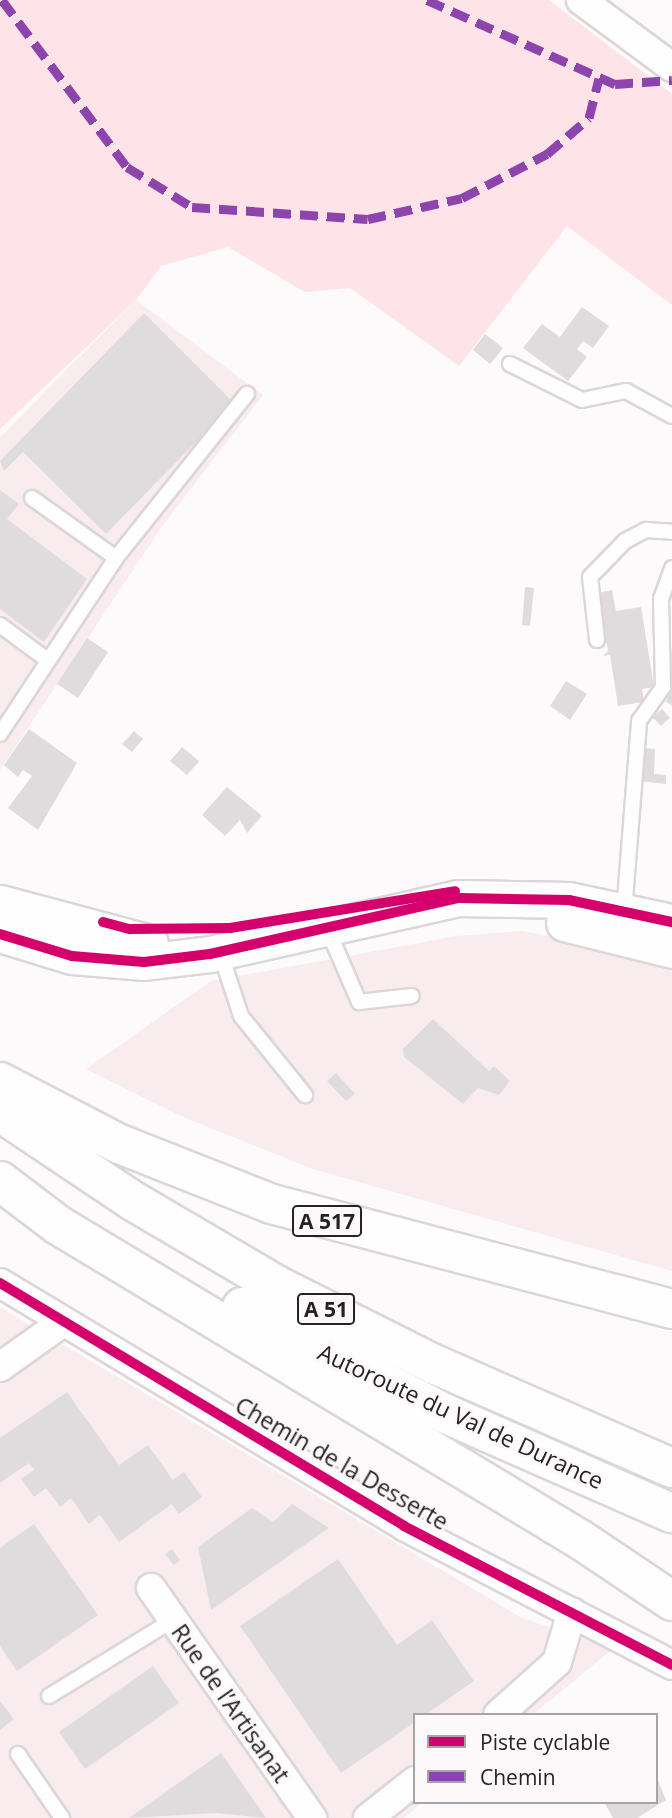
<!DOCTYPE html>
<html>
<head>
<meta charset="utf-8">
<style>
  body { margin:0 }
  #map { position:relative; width:672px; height:1818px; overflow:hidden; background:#fcfafb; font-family:"Open Sans",sans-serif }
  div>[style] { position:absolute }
  .built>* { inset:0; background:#f9ecee }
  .green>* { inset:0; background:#fee4e8 }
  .building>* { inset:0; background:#e0dcdd }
  .roads { filter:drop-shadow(2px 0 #dcd6d7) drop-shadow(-2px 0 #dcd6d7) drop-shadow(0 2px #dcd6d7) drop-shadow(0 -2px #dcd6d7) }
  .service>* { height:14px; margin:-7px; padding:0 7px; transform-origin:7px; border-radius:7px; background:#fffefe }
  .minor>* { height:28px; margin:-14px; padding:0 14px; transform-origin:14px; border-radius:14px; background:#fffefe }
  .tertiary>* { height:35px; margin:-17.5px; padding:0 17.5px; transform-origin:17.5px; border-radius:17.5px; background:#fffefe }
  .motorway>* { height:38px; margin:-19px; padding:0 19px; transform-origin:19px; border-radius:19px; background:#fffefe }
  .quiet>* { height:9px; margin-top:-4.5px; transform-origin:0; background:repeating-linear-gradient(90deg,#8e44ad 0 18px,transparent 0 27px) }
  .cycleway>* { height:10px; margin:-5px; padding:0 5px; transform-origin:5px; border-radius:5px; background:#d6006c }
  span { translate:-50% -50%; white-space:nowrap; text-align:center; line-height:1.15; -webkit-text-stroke:6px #fdf9fa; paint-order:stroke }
  .shield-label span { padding:2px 5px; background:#fdf9fa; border:2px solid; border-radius:5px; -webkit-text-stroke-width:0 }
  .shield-label { font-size:21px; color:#282122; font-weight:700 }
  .street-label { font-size:23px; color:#282122 }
  .legend { position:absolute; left:413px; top:1713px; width:245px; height:91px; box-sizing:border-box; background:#fdf9fa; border:2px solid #a8a3a4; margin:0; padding:9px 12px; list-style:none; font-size:21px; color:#282122 }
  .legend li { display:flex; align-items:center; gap:14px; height:35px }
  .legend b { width:35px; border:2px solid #a8a3a4 }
</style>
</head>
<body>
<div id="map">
  <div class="built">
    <i style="clip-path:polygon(136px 300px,263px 395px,163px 525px,0 770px,0 437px)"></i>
    <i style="clip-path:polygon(523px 931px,672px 961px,672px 1271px,313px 1169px,183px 1117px,86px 1069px,211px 981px,457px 936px)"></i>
    <i style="clip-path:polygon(0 1307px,522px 1618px,614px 1648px,532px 1715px,415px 1715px,415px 1802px,423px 1802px,404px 1818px,0 1818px)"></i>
  </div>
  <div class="green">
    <i style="clip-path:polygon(0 0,549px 0,672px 94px,672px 305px,567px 226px,459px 366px,350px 288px,305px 292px,228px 247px,161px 266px,136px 300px,0 429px)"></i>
  </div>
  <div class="building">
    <i style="clip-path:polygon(582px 307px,609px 326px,593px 348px,583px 341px,577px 349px,587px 357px,568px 381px,523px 348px,542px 324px,560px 337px)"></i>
    <i style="clip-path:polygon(144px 313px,234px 403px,106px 534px,23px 452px,4px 471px,0 461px)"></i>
    <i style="clip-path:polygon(485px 334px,503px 348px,490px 364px,473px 350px)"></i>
    <i style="clip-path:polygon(0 490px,19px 504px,7px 519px,87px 579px,44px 642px,0 609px)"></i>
    <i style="clip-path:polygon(525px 587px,534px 588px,530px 626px,522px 625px)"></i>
    <i style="clip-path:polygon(612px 590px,616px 611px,641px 607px,654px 687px,642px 689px,644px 702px,618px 706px,610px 655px,603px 656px,608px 651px,598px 593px)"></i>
    <i style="clip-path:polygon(87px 638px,108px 652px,78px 698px,57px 684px)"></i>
    <i style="clip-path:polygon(566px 681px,587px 694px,570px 720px,550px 706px)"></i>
    <i style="clip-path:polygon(672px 687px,672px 705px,666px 702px)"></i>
    <i style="clip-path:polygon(662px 709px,670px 718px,661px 726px,652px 717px)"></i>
    <i style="clip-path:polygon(29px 729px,77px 763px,38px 830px,8px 808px,32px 776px,23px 770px,18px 777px,4px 765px)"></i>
    <i style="clip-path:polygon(134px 731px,143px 739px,132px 752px,122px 744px)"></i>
    <i style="clip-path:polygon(182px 747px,199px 761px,187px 775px,170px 761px)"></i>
    <i style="clip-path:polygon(642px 748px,655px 749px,654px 774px,666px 775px,666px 784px,639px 781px)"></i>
    <i style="clip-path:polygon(227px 787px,262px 816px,247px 833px,240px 820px,225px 836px,202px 815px)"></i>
    <i style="clip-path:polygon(433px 1019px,489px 1071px,494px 1066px,510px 1081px,499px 1095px,478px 1088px,463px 1104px,404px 1057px,403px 1049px)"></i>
    <i style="clip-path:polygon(336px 1073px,355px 1094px,346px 1101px,327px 1081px)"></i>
    <i style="clip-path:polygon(67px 1392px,119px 1465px,148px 1445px,173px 1480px,184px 1472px,202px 1497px,179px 1514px,172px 1504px,119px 1542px,100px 1515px,89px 1524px,71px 1498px,60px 1507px,46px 1488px,34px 1497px,21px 1479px,34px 1470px,29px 1463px,0 1483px,0 1438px)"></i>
    <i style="clip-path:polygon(292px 1504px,329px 1528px,211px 1610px,198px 1547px,252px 1508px,273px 1522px)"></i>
    <i style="clip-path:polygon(34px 1524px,98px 1615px,17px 1671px,0 1646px,0 1548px)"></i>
    <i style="clip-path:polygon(172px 1549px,180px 1560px,174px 1565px,165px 1554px)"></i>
    <i style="clip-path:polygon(338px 1559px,397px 1645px,432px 1620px,474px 1681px,425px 1715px,415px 1715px,415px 1722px,341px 1773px,240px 1626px)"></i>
    <i style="clip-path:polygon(153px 1666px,179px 1703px,85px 1769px,59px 1732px)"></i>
    <i style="clip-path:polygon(0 1701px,14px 1719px,0 1730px)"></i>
    <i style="clip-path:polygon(221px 1753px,266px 1818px,216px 1813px,129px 1818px)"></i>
    <i style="clip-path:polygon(656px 1776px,666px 1800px,637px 1818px,613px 1818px,604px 1802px,656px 1802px)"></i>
  </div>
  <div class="roads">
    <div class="service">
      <i style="left:510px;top:364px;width:80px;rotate:26.6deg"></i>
      <i style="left:582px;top:400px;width:45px;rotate:-11.6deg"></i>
      <i style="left:626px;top:391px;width:52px;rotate:28.5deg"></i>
      <i style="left:32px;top:498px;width:103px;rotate:35.5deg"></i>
      <i style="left:0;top:625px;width:57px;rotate:36.5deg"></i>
      <i style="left:597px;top:640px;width:63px;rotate:-96.3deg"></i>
      <i style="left:590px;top:577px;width:50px;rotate:-45.8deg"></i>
      <i style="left:625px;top:541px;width:24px;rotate:-28deg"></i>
      <i style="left:646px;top:530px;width:26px;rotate:4deg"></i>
      <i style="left:0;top:734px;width:211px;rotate:-56.6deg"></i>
      <i style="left:116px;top:558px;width:210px;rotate:-51.4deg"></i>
      <i style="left:624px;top:913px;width:193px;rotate:-85.5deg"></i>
      <i style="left:639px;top:721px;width:42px;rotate:-54.8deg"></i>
      <i style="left:663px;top:687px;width:88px;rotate:-91.3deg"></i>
      <i style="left:661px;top:599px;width:33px;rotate:-70deg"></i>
      <i style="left:327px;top:928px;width:81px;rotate:66.6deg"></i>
      <i style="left:359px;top:1002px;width:53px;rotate:-6.5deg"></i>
      <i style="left:220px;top:952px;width:67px;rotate:71.8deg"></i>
      <i style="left:241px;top:1016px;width:102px;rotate:51deg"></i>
      <i style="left:49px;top:1696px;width:145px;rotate:-31.5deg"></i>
      <i style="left:18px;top:1754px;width:78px;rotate:55.5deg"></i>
    </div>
    <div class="minor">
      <i style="left:581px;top:0;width:113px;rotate:36.4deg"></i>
      <i style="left:0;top:1283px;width:471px;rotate:31deg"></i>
      <i style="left:404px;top:1526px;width:302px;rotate:27.4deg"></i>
      <i style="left:0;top:1367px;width:77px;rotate:-35.5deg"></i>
      <i style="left:151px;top:1588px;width:281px;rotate:55deg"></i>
      <i style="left:498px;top:1715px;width:79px;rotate:-41.9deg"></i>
      <i style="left:557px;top:1662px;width:52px;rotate:-73.3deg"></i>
      <i style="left:368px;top:1818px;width:60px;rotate:-38.2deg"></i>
    </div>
    <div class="tertiary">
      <i style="left:0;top:903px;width:155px;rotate:14.9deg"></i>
      <i style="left:564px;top:923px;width:111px;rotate:14deg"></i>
      <i style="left:0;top:934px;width:75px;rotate:17deg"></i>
      <i style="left:72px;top:956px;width:72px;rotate:4.8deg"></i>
      <i style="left:144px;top:962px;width:66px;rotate:-6.9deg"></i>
      <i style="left:210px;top:954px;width:255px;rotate:-12.7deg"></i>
      <i style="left:459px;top:898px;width:110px;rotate:1deg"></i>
      <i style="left:569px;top:900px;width:105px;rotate:12.1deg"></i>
    </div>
    <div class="motorway">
      <i style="left:0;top:1082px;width:132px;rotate:27.5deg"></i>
      <i style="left:117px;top:1143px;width:167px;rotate:21.5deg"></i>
      <i style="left:272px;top:1204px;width:414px;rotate:14.7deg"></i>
      <i style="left:0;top:1112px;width:160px;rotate:33.8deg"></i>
      <i style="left:133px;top:1201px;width:166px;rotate:30.4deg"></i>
      <i style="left:276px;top:1285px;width:179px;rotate:26.6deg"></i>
      <i style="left:436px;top:1365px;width:257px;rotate:23.6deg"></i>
      <i style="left:0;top:1181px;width:73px;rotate:37.2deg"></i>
      <i style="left:58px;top:1225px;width:611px;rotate:31.06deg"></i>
      <i style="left:581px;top:1540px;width:110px;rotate:33.8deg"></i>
      <i style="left:242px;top:1307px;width:230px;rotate:27.7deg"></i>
      <i style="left:446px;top:1414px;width:247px;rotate:23.7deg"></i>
    </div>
  </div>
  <div class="quiet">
    <i style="left:2px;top:0;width:209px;rotate:53.2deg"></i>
    <i style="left:127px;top:167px;width:76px;rotate:31.6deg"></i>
    <i style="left:192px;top:207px;width:176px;rotate:3.9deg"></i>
    <i style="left:368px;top:219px;width:96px;rotate:-12.6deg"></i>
    <i style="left:462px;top:198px;width:96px;rotate:-27.4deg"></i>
    <i style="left:547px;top:154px;width:55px;rotate:-40.6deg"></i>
    <i style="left:589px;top:118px;width:41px;rotate:-76deg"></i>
    <i style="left:427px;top:0;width:206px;rotate:24.1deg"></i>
    <i style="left:615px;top:84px;width:57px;rotate:-4deg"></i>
  </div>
  <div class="cycleway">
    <i style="left:103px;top:922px;width:28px;rotate:15deg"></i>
    <i style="left:130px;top:929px;width:100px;rotate:-0.6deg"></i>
    <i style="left:230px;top:928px;width:228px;rotate:-9.3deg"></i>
    <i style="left:0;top:934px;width:75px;rotate:17deg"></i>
    <i style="left:72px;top:956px;width:72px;rotate:4.8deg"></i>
    <i style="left:144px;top:962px;width:66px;rotate:-6.9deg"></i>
    <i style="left:210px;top:954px;width:255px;rotate:-12.7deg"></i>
    <i style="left:459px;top:898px;width:110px;rotate:1deg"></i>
    <i style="left:569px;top:900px;width:105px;rotate:12.1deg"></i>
    <i style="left:0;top:1283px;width:471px;rotate:31deg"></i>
    <i style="left:404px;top:1526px;width:302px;rotate:27.4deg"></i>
  </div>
  <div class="shield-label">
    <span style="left:327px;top:1221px">A 517</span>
    <span style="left:326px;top:1309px">A 51</span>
  </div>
  <div class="street-label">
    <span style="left:461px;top:1416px;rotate:25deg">Autoroute du Val de Durance</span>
    <span style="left:342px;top:1463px;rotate:30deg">Chemin de la Desserte</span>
    <span style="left:231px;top:1703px;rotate:55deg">Rue de l’Artisanat</span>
  </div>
  <ul class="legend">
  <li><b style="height:9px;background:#d6006c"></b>Piste cyclable</li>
  <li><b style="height:9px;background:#8e44ad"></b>Chemin</li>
  </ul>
</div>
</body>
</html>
